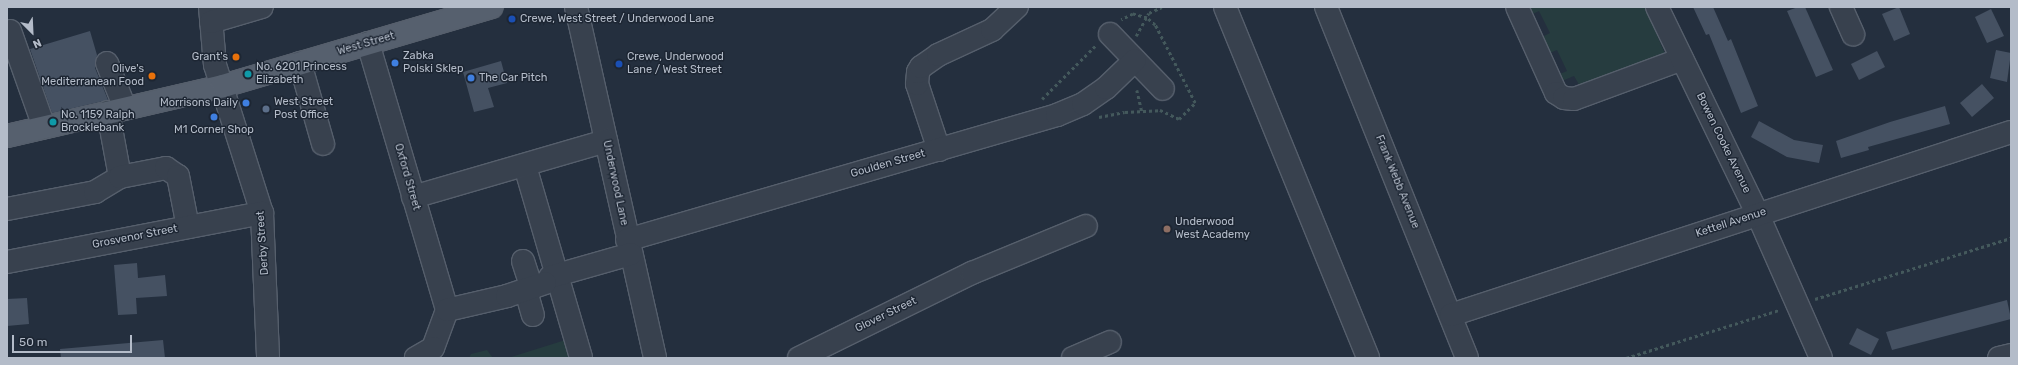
<!DOCTYPE html>
<html>
<head>
<meta charset="utf-8">
<style>
  body { margin:0 }
  #map { position:relative; width:2018px; height:365px; overflow:hidden; background:#242f3e; font-family:Rubik,sans-serif }
  div>[style] { position:absolute }
  .green>* { inset:0; background:#263c3f }
  .building>* { inset:0; background:#455162 }
  .path>* { height:2.5px; margin-top:-1.25px; transform-origin:0; background:repeating-linear-gradient(90deg,#44595c 0 3px,transparent 0 6px) }
  .roads { filter:drop-shadow(1px 0 #565f6c) drop-shadow(-1px 0 #565f6c) drop-shadow(0 1px #565f6c) drop-shadow(0 -1px #565f6c) }
  .minor>* { height:22px; margin:-11px; padding:0 11px; transform-origin:11px; border-radius:11px; background:#38414e }
  .major>* { height:22px; margin:-11px; padding:0 11px; transform-origin:11px; border-radius:11px; background:#56606e }
  .dots>* { width:11px; height:11px; translate:-50% -50%; box-sizing:border-box; border:2px solid #1d2633; border-radius:50% }
  span { translate:-50% -50%; white-space:nowrap; text-align:center; line-height:1.15; -webkit-text-stroke:3px #1d2633; paint-order:stroke }
  .poi-label { font-size:11px; color:#b4bcc9 }
  .left { translate:0 -50%; text-align:left }
  .right { translate:-100% -50%; text-align:right }
  .street-label { font-size:11px; color:#b4bcc9 }
  .frame { position:absolute; inset:0; border:8px solid #b4bcc9; pointer-events:none }
  .north { position:absolute; left:12px; top:12px; width:40px; height:40px; -webkit-text-stroke:3px #1d2633; paint-order:stroke; rotate:156deg; font-size:11px; font-weight:700; line-height:16px; text-align:center; color:#b4bcc9 }
  .north::after { content:''; display:block; margin:auto; width:14px; height:18px; background:#b4bcc9; clip-path:polygon(50% 0,100% 100%,50% 72%,0 100%) }
  .scale { position:absolute; left:12px; top:335px; width:120px; height:18px; box-sizing:border-box; border:2px solid #b4bcc9; border-top:0; padding-left:5px; font-size:12px; line-height:14px; white-space:nowrap; color:#b4bcc9; -webkit-text-stroke:3px #1d2633; paint-order:stroke }
</style>
</head>
<body>
<div id="map">
  <div class="green">
    <i style="clip-path:polygon(1522px 7px,1645px 7px,1665px 54px,1581px 88px,1574px 76px,1557px 83px,1555px 76px,1567px 71px,1557px 50px,1545px 55px,1538px 39px,1550px 33px,1539px 11px,1526px 17px)"></i>
    <i style="clip-path:polygon(575px 337px,581px 358px,508px 358px)"></i>
    <i style="clip-path:polygon(487px 350px,493px 358px,469px 358px,471px 354px)"></i>
  </div>
  <div class="building">
    <i style="clip-path:polygon(1693px 7px,1713px 7px,1728px 41px,1731px 39px,1758px 106px,1741px 113px,1709px 34px,1706px 35px)"></i>
    <i style="clip-path:polygon(1798px 7px,1805px 7px,1833px 70px,1816px 77px,1787px 11px)"></i>
    <i style="clip-path:polygon(1899px 7px,1910px 34px,1894px 41px,1882px 14px)"></i>
    <i style="clip-path:polygon(1991px 9px,2004px 36px,1987px 43px,1975px 17px)"></i>
    <i style="clip-path:polygon(90px 31px,97px 55px,95px 68px,108px 100px,52px 113px,30px 49px)"></i>
    <i style="clip-path:polygon(1996px 50px,2011px 53px,2007px 82px,1990px 78px)"></i>
    <i style="clip-path:polygon(1877px 51px,1885px 67px,1859px 80px,1851px 64px)"></i>
    <i style="clip-path:polygon(501px 61px,507px 83px,488px 88px,494px 107px,474px 112px,463px 72px)"></i>
    <i style="clip-path:polygon(1982px 84px,1994px 98px,1972px 117px,1960px 103px)"></i>
    <i style="clip-path:polygon(1945px 106px,1950px 124px,1868px 147px,1869px 150px,1841px 158px,1836px 141px,1890px 122px)"></i>
    <i style="clip-path:polygon(1759px 121px,1794px 140px,1823px 145px,1819px 163px,1787px 157px,1751px 137px)"></i>
    <i style="clip-path:polygon(137px 263px,138px 278px,165px 275px,167px 296px,136px 298px,137px 314px,118px 315px,114px 265px)"></i>
    <i style="clip-path:polygon(27px 298px,29px 324px,7px 326px,7px 299px)"></i>
    <i style="clip-path:polygon(2007px 300px,2011px 319px,1892px 350px,1886px 332px)"></i>
    <i style="clip-path:polygon(1857px 328px,1879px 339px,1871px 355px,1849px 344px)"></i>
    <i style="clip-path:polygon(163px 340px,165px 358px,61px 358px,60px 349px)"></i>
  </div>
  <div class="path">
    <i style="left:1136px;top:36px;width:26px;rotate:-61deg"></i>
    <i style="left:1149px;top:13px;width:14px;rotate:-25deg"></i>
    <i style="left:1137px;top:90px;width:22px;rotate:77deg"></i>
    <i style="left:1042px;top:99px;width:76px;rotate:-45deg"></i>
    <i style="left:1099px;top:117px;width:26px;rotate:-11deg"></i>
    <i style="left:1125px;top:112px;width:35px;rotate:-3deg"></i>
    <i style="left:1160px;top:110px;width:21px;rotate:25deg"></i>
    <i style="left:1179px;top:119px;width:23px;rotate:-45deg"></i>
    <i style="left:1195px;top:103px;width:88px;rotate:-117.1deg"></i>
    <i style="left:1155px;top:25px;width:11px;rotate:-139deg"></i>
    <i style="left:1147px;top:18px;width:15px;rotate:-164deg"></i>
    <i style="left:1133px;top:14px;width:13px;rotate:153deg"></i>
    <i style="left:1815px;top:299px;width:205px;rotate:-17.3deg"></i>
    <i style="left:1626px;top:358px;width:160px;rotate:-17.4deg"></i>
  </div>
  <div class="roads">
    <div class="minor">
      <i style="left:210px;top:7px;width:58px;rotate:85.1deg"></i>
      <i style="left:215px;top:65px;width:155px;rotate:72.4deg"></i>
      <i style="left:262px;top:213px;width:145px;rotate:87.6deg"></i>
      <i style="left:576px;top:7px;width:360px;rotate:77.3deg"></i>
      <i style="left:1225px;top:7px;width:379px;rotate:67.8deg"></i>
      <i style="left:1326px;top:7px;width:378px;rotate:68.1deg"></i>
      <i style="left:1517px;top:7px;width:94px;rotate:65.6deg"></i>
      <i style="left:1556px;top:93px;width:9px;rotate:32deg"></i>
      <i style="left:1564px;top:98px;width:10px;rotate:6deg"></i>
      <i style="left:1574px;top:99px;width:115px;rotate:-20.3deg"></i>
      <i style="left:1657px;top:7px;width:231px;rotate:64.1deg"></i>
      <i style="left:1758px;top:215px;width:156px;rotate:66.2deg"></i>
      <i style="left:1841px;top:7px;width:30px;rotate:66deg"></i>
      <i style="left:211px;top:22px;width:53px;rotate:-16.4deg"></i>
      <i style="left:10px;top:31px;width:102px;rotate:70.5deg"></i>
      <i style="left:1110px;top:34px;width:76px;rotate:46.1deg"></i>
      <i style="left:368px;top:43px;width:278px;rotate:73.5deg"></i>
      <i style="left:447px;top:310px;width:40px;rotate:110.2deg"></i>
      <i style="left:433px;top:348px;width:20px;rotate:150deg"></i>
      <i style="left:107px;top:63px;width:48px;rotate:68.2deg"></i>
      <i style="left:300px;top:63px;width:84px;rotate:74.1deg"></i>
      <i style="left:108px;top:112px;width:66px;rotate:79.5deg"></i>
      <i style="left:939px;top:150px;width:70px;rotate:-108.4deg"></i>
      <i style="left:917px;top:84px;width:12px;rotate:-85deg"></i>
      <i style="left:918px;top:72px;width:6px;rotate:-59deg"></i>
      <i style="left:921px;top:67px;width:21px;rotate:-35deg"></i>
      <i style="left:938px;top:55px;width:60px;rotate:-24.8deg"></i>
      <i style="left:992px;top:30px;width:34px;rotate:-43deg"></i>
      <i style="left:525px;top:166px;width:200px;rotate:73.7deg"></i>
      <i style="left:413px;top:197px;width:201px;rotate:-16.2deg"></i>
      <i style="left:7px;top:209px;width:90px;rotate:-10.9deg"></i>
      <i style="left:95px;top:192px;width:29px;rotate:-31deg"></i>
      <i style="left:120px;top:177px;width:47px;rotate:-11.1deg"></i>
      <i style="left:166px;top:168px;width:14px;rotate:34deg"></i>
      <i style="left:178px;top:176px;width:52px;rotate:78.9deg"></i>
      <i style="left:627px;top:240px;width:448px;rotate:-16.2deg"></i>
      <i style="left:1057px;top:115px;width:28px;rotate:-23deg"></i>
      <i style="left:1083px;top:104px;width:28px;rotate:-35deg"></i>
      <i style="left:1106px;top:88px;width:40px;rotate:-44deg"></i>
      <i style="left:523px;top:261px;width:29px;rotate:72deg"></i>
      <i style="left:7px;top:262px;width:260px;rotate:-10.9deg"></i>
      <i style="left:550px;top:277px;width:84px;rotate:-15.9deg"></i>
      <i style="left:526px;top:291px;width:25px;rotate:74deg"></i>
      <i style="left:447px;top:310px;width:62px;rotate:-13.1deg"></i>
      <i style="left:507px;top:296px;width:40px;rotate:-18.9deg"></i>
      <i style="left:1451px;top:315px;width:589px;rotate:-18.1deg"></i>
      <i style="left:799px;top:358px;width:193px;rotate:-26.2deg"></i>
      <i style="left:972px;top:273px;width:123px;rotate:-22.4deg"></i>
      <i style="left:1073px;top:358px;width:40px;rotate:-23.4deg"></i>
      <i style="left:1999px;top:358px;width:12px;rotate:-14deg"></i>
    </div>
    <div class="major">
      <i style="left:7px;top:136px;width:222px;rotate:-13deg"></i>
      <i style="left:223px;top:86px;width:280px;rotate:-16.4deg"></i>
    </div>
  </div>
  <div class="dots">
    <i style="left:512px;top:19px;background:#1a4fb4"></i>
    <i style="left:236px;top:57px;background:#e8710a"></i>
    <i style="left:395px;top:63px;background:#3f7fe0"></i>
    <i style="left:619px;top:64px;background:#1a4fb4"></i>
    <i style="left:248px;top:74px;background:#0f9aa8"></i>
    <i style="left:152px;top:76px;background:#e8710a"></i>
    <i style="left:471px;top:78px;background:#3f7fe0"></i>
    <i style="left:246px;top:103px;background:#3f7fe0"></i>
    <i style="left:266px;top:109px;background:#5c6f8a"></i>
    <i style="left:214px;top:117px;background:#3f7fe0"></i>
    <i style="left:53px;top:122px;background:#0f9aa8"></i>
    <i style="left:1167px;top:229px;background:#8d6e63"></i>
  </div>
  <div class="poi-label">
    <span class="left" style="left:520px;top:19px">Crewe, West Street / Underwood Lane</span>
    <span class="right" style="left:228px;top:57px">Grant's</span>
    <span class="left" style="left:403px;top:63px">Zabka<br>Polski Sklep</span>
    <span class="left" style="left:627px;top:64px">Crewe, Underwood<br>Lane / West Street</span>
    <span class="left" style="left:256px;top:74px">No. 6201 Princess<br>Elizabeth</span>
    <span class="right" style="left:144px;top:76px">Olive's<br>Mediterranean Food</span>
    <span class="left" style="left:479px;top:78px">The Car Pitch</span>
    <span class="right" style="left:238px;top:103px">Morrisons Daily</span>
    <span class="left" style="left:274px;top:109px">West Street<br>Post Office</span>
    <span class="left" style="left:61px;top:122px">No. 1159 Ralph<br>Brocklebank</span>
    <span style="left:214px;top:130px">M1 Corner Shop</span>
    <span class="left" style="left:1175px;top:229px">Underwood<br>West Academy</span>
  </div>
  <div class="street-label">
    <span style="left:366px;top:44px;rotate:-16deg">West Street</span>
    <span style="left:1723px;top:143px;rotate:64deg">Bowen Cooke Avenue</span>
    <span style="left:888px;top:164px;rotate:-16deg">Goulden Street</span>
    <span style="left:407px;top:177px;rotate:74deg">Oxford Street</span>
    <span style="left:1397px;top:182px;rotate:68deg">Frank Webb Avenue</span>
    <span style="left:615px;top:183px;rotate:78deg">Underwood Lane</span>
    <span style="left:1731px;top:223px;rotate:-18deg">Kettell Avenue</span>
    <span style="left:135px;top:237px;rotate:-11deg">Grosvenor Street</span>
    <span style="left:263px;top:243px;rotate:-94deg">Derby Street</span>
    <span style="left:886px;top:315px;rotate:-26deg">Glover Street</span>
  </div>
  <div class="frame"></div>
  <div class="north">N</div>
  <div class="scale">50 m</div>
</div>
</body>
</html>
